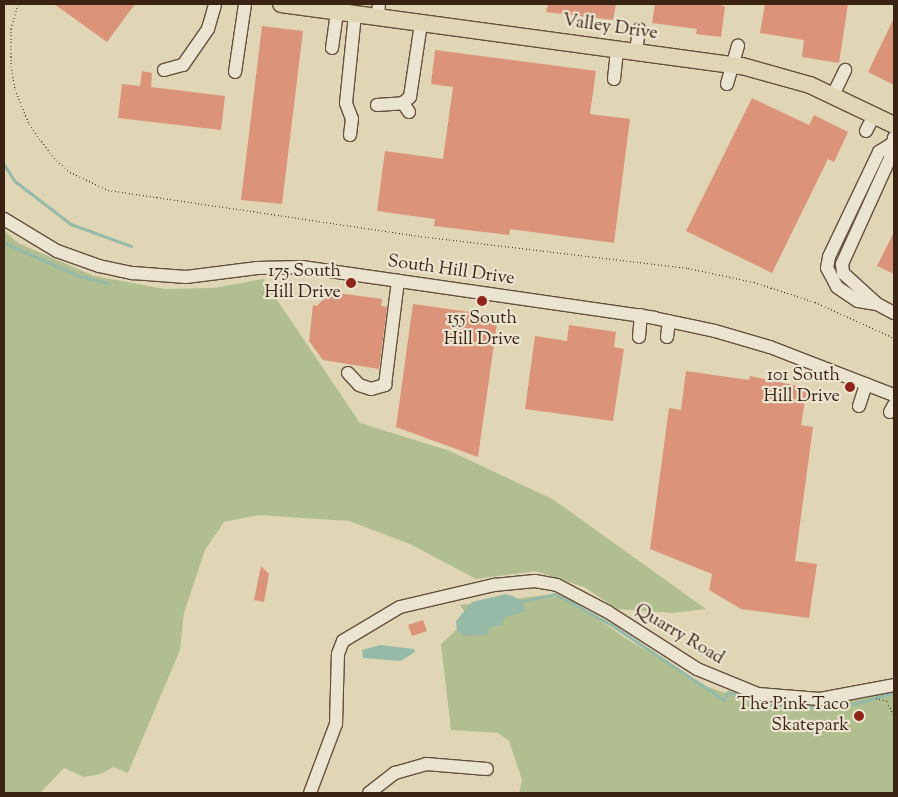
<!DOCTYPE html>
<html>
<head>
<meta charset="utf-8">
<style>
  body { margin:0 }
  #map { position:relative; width:898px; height:797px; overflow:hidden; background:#e0d6b6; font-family:"Sorts Mill Goudy",serif }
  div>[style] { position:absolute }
  .green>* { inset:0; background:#b0be90 }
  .water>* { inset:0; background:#95baa8 }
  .stream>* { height:2.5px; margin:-1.25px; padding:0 1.25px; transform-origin:1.25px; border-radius:1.25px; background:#95baa8 }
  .building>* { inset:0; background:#db9379 }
  .path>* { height:1px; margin-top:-0.5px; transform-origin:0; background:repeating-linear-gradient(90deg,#3b2314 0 1px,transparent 0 3.5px) }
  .roads { filter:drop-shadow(1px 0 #64503c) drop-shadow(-1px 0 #64503c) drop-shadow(0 1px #64503c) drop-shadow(0 -1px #64503c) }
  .minor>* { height:12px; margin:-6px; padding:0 6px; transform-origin:6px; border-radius:6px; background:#ebe4d0 }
  .major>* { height:16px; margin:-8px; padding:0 8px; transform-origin:8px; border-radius:8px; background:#e0d6b6 }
  .dots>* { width:14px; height:14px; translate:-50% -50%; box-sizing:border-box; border:2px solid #ebe4d0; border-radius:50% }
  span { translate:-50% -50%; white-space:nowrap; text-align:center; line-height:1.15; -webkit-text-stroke:4.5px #ebe4d0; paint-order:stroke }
  .street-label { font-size:18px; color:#3b2314 }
  .poi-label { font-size:18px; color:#3b2314 }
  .right { translate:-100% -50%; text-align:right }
  .frame { position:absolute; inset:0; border:5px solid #3b2314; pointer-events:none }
</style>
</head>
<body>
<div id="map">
  <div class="green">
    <i style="clip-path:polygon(4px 230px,18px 243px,94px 276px,165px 289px,214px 288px,263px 279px,360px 423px,450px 451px,554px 500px,706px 609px,673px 613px,617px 609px,584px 587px,535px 571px,476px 579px,410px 544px,349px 521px,259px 515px,224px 522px,205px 550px,184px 613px,180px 650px,128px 773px,113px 767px,101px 774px,84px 777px,64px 768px,40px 793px,4px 793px)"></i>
    <i style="clip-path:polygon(546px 595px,570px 599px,625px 638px,708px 687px,747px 700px,779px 705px,825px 705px,894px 692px,894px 793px,519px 793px,522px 780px,509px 741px,498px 733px,451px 730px,441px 644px,469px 618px,460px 605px)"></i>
  </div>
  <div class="water">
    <i style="clip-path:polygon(506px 594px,515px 597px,525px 606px,525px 611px,504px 618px,502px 625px,491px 627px,486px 635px,464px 636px,457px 630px,456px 621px,472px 602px)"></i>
    <i style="clip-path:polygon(380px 645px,414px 649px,415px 652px,401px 661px,363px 658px,362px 650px)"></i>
  </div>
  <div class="stream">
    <i style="left:4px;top:164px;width:20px;rotate:57deg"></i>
    <i style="left:15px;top:181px;width:71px;rotate:37.5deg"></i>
    <i style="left:71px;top:224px;width:64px;rotate:20.1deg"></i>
    <i style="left:4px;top:243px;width:83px;rotate:23.5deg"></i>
    <i style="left:80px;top:276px;width:29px;rotate:14deg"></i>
    <i style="left:518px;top:602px;width:38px;rotate:-12deg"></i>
    <i style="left:555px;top:594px;width:13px;rotate:27deg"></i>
    <i style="left:567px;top:600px;width:51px;rotate:29.1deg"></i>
    <i style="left:612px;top:625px;width:135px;rotate:33.8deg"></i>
    <i style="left:724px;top:700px;width:9px;rotate:-63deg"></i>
    <i style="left:728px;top:692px;width:46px;rotate:16.5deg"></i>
    <i style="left:772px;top:705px;width:52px;rotate:3.3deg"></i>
    <i style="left:824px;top:708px;width:21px;rotate:-5deg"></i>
    <i style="left:845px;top:706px;width:51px;rotate:-14.9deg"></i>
  </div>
  <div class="building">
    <i style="clip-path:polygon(54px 4px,135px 4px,107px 42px)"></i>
    <i style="clip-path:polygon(548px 4px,616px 4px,613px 20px,546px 12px)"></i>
    <i style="clip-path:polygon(655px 4px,719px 4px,725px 7px,721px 37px,696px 34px,697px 29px,652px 23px)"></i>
    <i style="clip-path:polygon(765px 4px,848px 4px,839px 63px,802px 57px,804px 40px,760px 33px)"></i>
    <i style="clip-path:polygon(894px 18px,894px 85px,868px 72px)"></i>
    <i style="clip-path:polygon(262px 26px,303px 31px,282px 204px,241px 200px)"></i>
    <i style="clip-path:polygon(435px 50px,596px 71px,590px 114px,630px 119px,614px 243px,510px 229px,509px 235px,434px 226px,435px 219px,377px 211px,385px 151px,443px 159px,453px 87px,431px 84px)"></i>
    <i style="clip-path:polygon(142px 71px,152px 73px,151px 87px,225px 96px,221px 130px,118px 118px,122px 84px,140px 86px)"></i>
    <i style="clip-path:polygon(752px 98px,809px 125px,814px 115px,848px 132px,834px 162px,828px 159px,772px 273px,686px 231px)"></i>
    <i style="clip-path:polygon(894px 232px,894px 274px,877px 266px)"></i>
    <i style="clip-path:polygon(330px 292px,382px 299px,381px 306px,387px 307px,379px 369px,323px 360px,309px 341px,313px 305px,317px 306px)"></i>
    <i style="clip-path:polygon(413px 304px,498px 316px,478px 457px,396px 427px)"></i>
    <i style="clip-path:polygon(569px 325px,616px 332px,614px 347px,624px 349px,613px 421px,525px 409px,535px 336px,567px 341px)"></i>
    <i style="clip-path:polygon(686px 371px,749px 380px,750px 376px,807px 388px,801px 425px,813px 427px,795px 561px,817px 564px,809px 618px,741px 609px,709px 590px,712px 574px,650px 549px,669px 408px,681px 410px)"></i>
    <i style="clip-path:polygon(261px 566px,269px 574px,264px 602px,254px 600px)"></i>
    <i style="clip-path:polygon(423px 620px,427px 631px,412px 636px,408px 625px)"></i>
  </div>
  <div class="path">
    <i style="left:18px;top:4px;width:25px;rotate:106deg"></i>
    <i style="left:11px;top:28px;width:38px;rotate:90deg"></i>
    <i style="left:11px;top:66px;width:23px;rotate:80deg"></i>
    <i style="left:15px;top:89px;width:38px;rotate:68deg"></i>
    <i style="left:29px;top:124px;width:42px;rotate:53.7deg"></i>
    <i style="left:54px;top:158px;width:21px;rotate:41deg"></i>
    <i style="left:70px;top:172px;width:42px;rotate:25.3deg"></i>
    <i style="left:108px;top:190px;width:306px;rotate:8.4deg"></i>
    <i style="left:411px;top:235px;width:279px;rotate:6.8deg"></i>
    <i style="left:688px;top:268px;width:67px;rotate:12deg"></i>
    <i style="left:754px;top:282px;width:64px;rotate:18.2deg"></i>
    <i style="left:815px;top:302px;width:87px;rotate:24.5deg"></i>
    <i style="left:876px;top:698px;width:11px;rotate:15deg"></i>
    <i style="left:887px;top:701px;width:17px;rotate:65deg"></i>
  </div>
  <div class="roads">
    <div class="minor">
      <i style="left:378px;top:17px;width:13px;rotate:-86deg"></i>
      <i style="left:332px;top:48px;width:37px;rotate:-82deg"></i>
      <i style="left:636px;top:51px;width:22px;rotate:-82deg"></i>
      <i style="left:164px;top:70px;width:20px;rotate:-15deg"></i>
      <i style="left:183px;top:65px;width:44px;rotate:-55.2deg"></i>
      <i style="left:208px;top:29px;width:26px;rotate:-74deg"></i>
      <i style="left:235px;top:72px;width:69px;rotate:-81.6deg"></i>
      <i style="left:614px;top:79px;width:30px;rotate:-84deg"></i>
      <i style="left:727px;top:84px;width:40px;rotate:-74deg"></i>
      <i style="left:833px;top:95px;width:28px;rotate:-64deg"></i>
      <i style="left:377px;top:105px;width:26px;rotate:-4deg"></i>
      <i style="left:409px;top:112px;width:11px;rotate:-124deg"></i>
      <i style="left:403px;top:103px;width:9px;rotate:-41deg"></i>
      <i style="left:410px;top:97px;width:75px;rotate:-81.5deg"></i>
      <i style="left:866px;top:131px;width:18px;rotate:-63deg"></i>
      <i style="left:350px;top:135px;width:16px;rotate:-83deg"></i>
      <i style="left:352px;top:119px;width:17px;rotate:-111deg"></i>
      <i style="left:346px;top:103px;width:89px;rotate:-84.2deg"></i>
      <i style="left:890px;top:145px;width:13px;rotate:148deg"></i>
      <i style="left:879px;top:152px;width:116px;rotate:115.5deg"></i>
      <i style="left:829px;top:257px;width:11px;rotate:100deg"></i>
      <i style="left:827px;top:268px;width:21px;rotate:62deg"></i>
      <i style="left:837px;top:287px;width:25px;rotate:34deg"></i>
      <i style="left:858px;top:301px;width:19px;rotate:9deg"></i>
      <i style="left:877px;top:304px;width:19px;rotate:28deg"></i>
      <i style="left:4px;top:219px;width:62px;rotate:31.1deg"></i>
      <i style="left:57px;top:251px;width:45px;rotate:19.7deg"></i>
      <i style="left:99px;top:266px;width:35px;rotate:12deg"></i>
      <i style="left:133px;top:273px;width:53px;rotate:4.3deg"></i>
      <i style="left:186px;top:277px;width:72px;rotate:-7.2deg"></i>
      <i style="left:257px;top:268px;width:45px;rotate:-1.3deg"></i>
      <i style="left:302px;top:267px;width:356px;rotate:8.2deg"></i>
      <i style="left:654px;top:318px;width:62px;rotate:12deg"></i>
      <i style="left:715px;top:331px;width:57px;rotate:16.2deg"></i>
      <i style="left:770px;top:347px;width:133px;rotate:21.2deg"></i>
      <i style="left:877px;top:304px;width:46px;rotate:-137.6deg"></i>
      <i style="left:843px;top:273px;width:9px;rotate:-96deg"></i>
      <i style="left:842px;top:264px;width:116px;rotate:-65.6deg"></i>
      <i style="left:890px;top:158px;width:21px;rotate:-79deg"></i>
      <i style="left:639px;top:337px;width:22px;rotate:-85deg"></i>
      <i style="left:667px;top:337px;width:16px;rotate:-83deg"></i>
      <i style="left:348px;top:373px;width:16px;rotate:47deg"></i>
      <i style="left:359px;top:385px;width:13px;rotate:18deg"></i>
      <i style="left:371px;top:389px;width:15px;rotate:-16deg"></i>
      <i style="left:385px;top:385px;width:105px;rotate:-82.9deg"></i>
      <i style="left:859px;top:406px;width:23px;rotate:-72deg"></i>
      <i style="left:890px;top:412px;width:8px;rotate:-60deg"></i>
      <i style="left:310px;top:793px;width:74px;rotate:-69.4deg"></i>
      <i style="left:336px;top:724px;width:70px;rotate:-88.4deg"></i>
      <i style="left:338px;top:654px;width:14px;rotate:-69deg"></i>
      <i style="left:343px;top:641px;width:66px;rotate:-30.8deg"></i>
      <i style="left:400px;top:607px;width:97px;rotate:-13.2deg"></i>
      <i style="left:494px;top:585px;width:41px;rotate:-5.6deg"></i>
      <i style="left:535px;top:581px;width:22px;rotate:10deg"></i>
      <i style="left:557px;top:585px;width:58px;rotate:27.9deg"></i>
      <i style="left:608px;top:612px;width:106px;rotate:32.6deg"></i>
      <i style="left:697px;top:669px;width:66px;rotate:22.3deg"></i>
      <i style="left:758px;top:694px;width:62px;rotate:4.6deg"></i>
      <i style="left:820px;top:699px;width:75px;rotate:-10.7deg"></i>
      <i style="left:369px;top:793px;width:33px;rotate:-38deg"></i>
      <i style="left:395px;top:773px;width:32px;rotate:-16deg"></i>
      <i style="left:426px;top:764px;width:61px;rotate:4.7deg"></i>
    </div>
    <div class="major">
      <i style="left:281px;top:4px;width:465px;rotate:7.7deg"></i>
      <i style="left:742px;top:66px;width:71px;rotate:15.6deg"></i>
      <i style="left:810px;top:85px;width:93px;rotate:25.5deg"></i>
    </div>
  </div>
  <div class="dots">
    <i style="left:351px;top:283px;background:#8f2418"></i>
    <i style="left:482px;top:301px;background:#8f2418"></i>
    <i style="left:850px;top:387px;background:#8f2418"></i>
    <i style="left:859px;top:716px;background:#8f2418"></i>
  </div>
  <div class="street-label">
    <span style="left:610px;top:28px;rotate:8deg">Valley Drive</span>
    <span style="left:451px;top:271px;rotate:8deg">South Hill Drive</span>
    <span style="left:679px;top:635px;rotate:31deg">Quarry Road</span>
  </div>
  <div class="poi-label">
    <span class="right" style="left:341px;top:283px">175 South<br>Hill Drive</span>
    <span style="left:482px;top:330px">155 South<br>Hill Drive</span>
    <span class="right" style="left:840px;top:387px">101 South<br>Hill Drive</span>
    <span class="right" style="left:849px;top:716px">The Pink Taco<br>Skatepark</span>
  </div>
  <div class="frame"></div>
</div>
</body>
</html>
